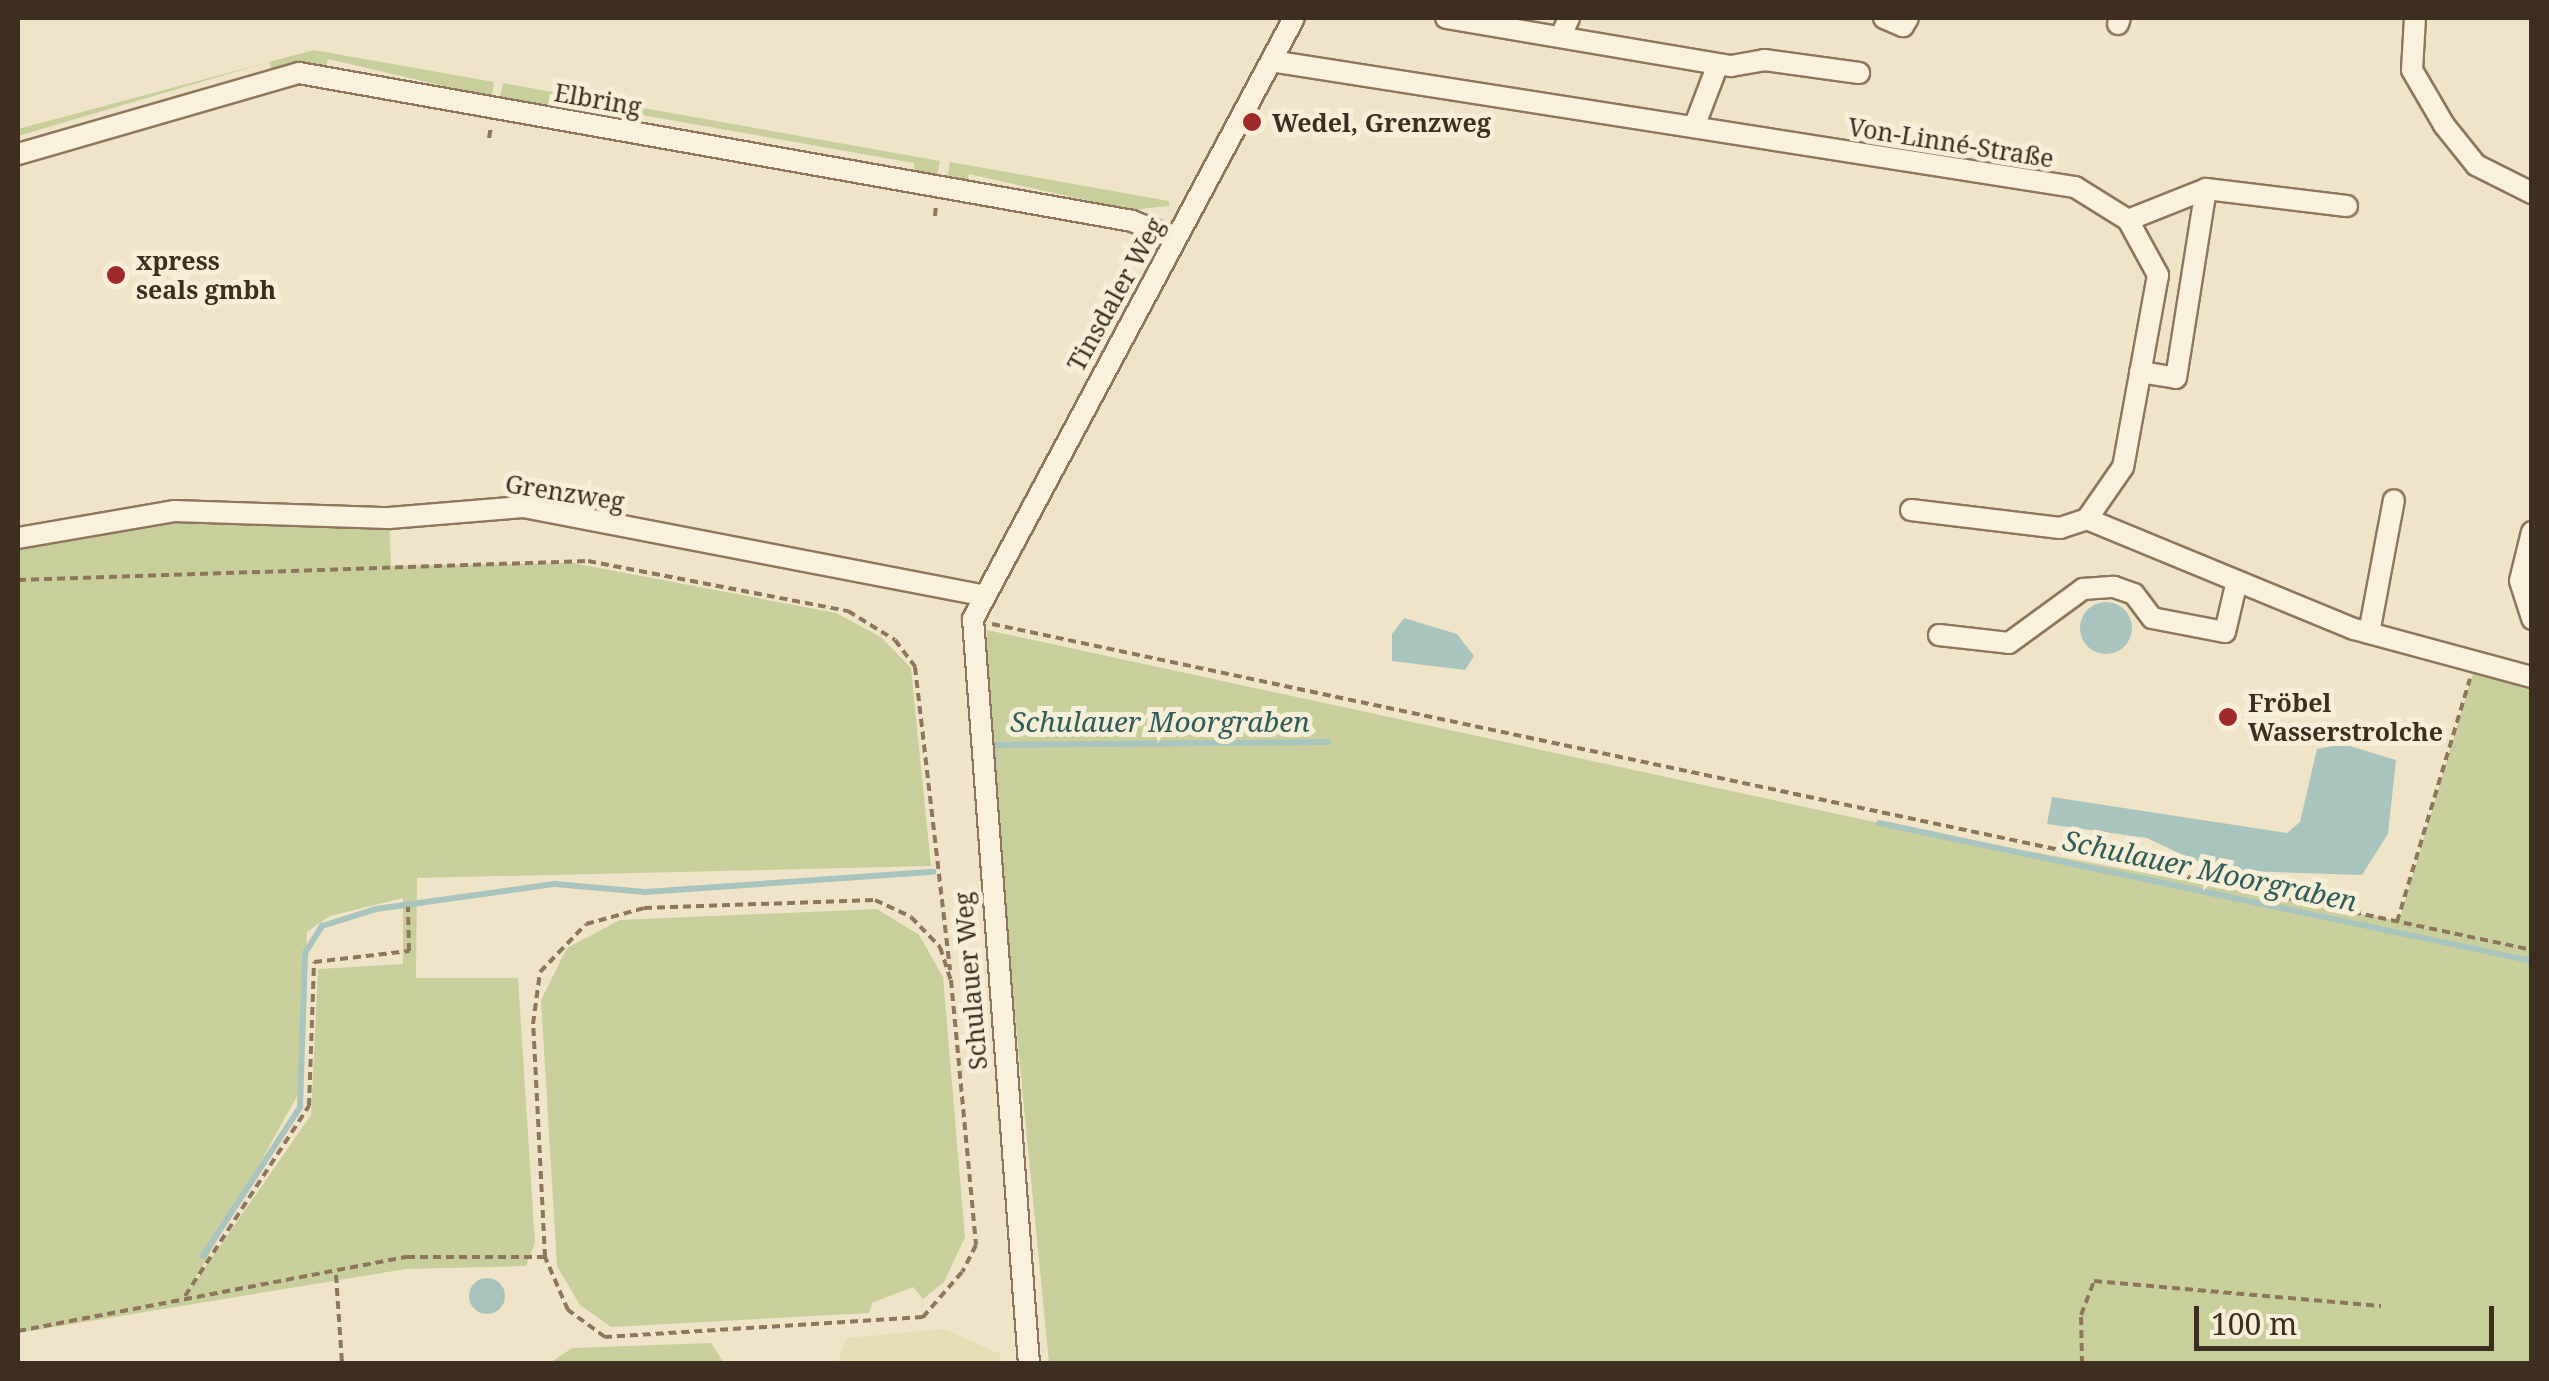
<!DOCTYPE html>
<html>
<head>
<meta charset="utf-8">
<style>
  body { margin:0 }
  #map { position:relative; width:2549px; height:1381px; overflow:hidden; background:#f0e4c8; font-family:"Noto Serif",serif }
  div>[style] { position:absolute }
  .farmland>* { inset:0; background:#e6deb5 }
  .green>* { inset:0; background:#c9cf9b }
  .water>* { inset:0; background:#a9c4bc }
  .round { border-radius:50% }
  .stream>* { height:6px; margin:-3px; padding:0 3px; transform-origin:3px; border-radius:3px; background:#a9c4bc }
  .path>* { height:4px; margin-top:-2px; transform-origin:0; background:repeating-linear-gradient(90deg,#8d765c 0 8px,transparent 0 13px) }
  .roads { filter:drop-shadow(2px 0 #8d765c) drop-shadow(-2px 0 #8d765c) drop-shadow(0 2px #8d765c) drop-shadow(0 -2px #8d765c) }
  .minor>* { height:20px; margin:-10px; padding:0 10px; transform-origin:10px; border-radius:10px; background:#faf1dc }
  .dots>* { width:28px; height:28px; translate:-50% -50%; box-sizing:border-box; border:5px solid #f7eed8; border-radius:50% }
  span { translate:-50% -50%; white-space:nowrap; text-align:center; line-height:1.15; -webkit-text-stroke:10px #f7eed8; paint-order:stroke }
  .street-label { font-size:25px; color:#3d2e20 }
  .poi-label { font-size:25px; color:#3d2e20; font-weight:700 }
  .left { translate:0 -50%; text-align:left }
  .water-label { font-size:28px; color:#2f5d5a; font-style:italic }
  .frame { position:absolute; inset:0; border:20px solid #3d2e20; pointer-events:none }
  .scale { position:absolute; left:2194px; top:1306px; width:300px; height:45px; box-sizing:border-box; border:5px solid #3d2e20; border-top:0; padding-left:12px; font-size:30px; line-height:35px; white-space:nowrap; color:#3d2e20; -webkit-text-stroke:8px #f7eed8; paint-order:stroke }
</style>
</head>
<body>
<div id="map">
  <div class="farmland">
    <i style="clip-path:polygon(944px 1329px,1000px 1354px,1001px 1363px,837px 1363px,847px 1338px)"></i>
  </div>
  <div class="green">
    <i style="clip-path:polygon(314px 50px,494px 82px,492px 97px,328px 59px,326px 68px,272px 70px,269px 62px,18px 136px,18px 129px)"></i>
    <i style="clip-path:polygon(503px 83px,940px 161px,937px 176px,914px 172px,914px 163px,562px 101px,560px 110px,500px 99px)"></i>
    <i style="clip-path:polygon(950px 162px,1169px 201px,1169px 206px,1130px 210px,969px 174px,967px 182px,947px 178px)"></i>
    <i style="clip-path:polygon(evenodd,134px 514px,389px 518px,391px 566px,573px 563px,836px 613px,881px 637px,911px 668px,931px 866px,417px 878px,416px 978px,518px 978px,535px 1243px,526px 1266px,406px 1269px,18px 1333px,18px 538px,134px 514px,403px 898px,403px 964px,318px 969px,311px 1115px,188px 1292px,301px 1089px,307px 932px,330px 916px,403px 898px)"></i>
    <i style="clip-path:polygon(987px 630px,1879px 823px,2399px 921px,2476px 663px,2531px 679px,2531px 1363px,1049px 1363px,989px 750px)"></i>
    <i style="clip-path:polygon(877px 909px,919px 935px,943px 977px,965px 1237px,944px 1282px,923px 1299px,913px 1287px,872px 1303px,869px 1313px,611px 1327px,580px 1305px,557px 1266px,541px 1000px,567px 948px,620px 920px)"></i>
    <i style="clip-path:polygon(711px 1343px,724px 1363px,550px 1363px,572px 1348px)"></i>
  </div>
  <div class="water">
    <i class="round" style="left:2080px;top:602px;width:52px;height:52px"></i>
    <i style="clip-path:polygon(1404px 618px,1457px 634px,1474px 656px,1465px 670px,1392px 661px,1392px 634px)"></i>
    <i style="clip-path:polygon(2343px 744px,2396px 760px,2388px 834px,2362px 875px,2215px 870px,2147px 838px,2047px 824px,2052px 797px,2287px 833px,2300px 822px,2317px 749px)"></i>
    <i class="round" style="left:469px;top:1278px;width:36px;height:36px"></i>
  </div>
  <div class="stream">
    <i style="left:994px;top:764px;width:19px;rotate:-93deg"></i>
    <i style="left:993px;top:745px;width:335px;rotate:-0.5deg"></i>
    <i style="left:1879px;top:823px;width:667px;rotate:11.93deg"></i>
    <i style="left:203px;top:1256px;width:178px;rotate:-56.9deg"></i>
    <i style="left:300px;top:1107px;width:154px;rotate:-88.1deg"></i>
    <i style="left:305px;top:953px;width:32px;rotate:-58deg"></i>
    <i style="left:322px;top:926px;width:57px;rotate:-17.5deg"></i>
    <i style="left:376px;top:909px;width:181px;rotate:-8deg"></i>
    <i style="left:555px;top:884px;width:90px;rotate:5.1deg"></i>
    <i style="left:645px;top:892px;width:289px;rotate:-4deg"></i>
  </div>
  <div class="path">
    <i style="left:489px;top:138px;width:11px;rotate:-80deg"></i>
    <i style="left:935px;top:216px;width:11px;rotate:-85deg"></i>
    <i style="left:18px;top:580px;width:570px;rotate:-1.91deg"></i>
    <i style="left:588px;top:561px;width:265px;rotate:10.9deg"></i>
    <i style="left:848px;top:611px;width:55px;rotate:31.7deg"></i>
    <i style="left:895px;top:640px;width:34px;rotate:53deg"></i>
    <i style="left:915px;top:667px;width:305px;rotate:83.4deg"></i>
    <i style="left:992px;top:624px;width:1574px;rotate:11.95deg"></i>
    <i style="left:875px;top:900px;width:40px;rotate:25deg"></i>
    <i style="left:911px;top:917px;width:42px;rotate:46deg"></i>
    <i style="left:940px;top:947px;width:35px;rotate:72deg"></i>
    <i style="left:951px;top:980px;width:266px;rotate:84.6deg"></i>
    <i style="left:976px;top:1245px;width:30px;rotate:117deg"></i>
    <i style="left:962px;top:1272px;width:60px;rotate:130.9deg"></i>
    <i style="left:923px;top:1317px;width:319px;rotate:176.4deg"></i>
    <i style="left:605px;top:1337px;width:46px;rotate:-143.9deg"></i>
    <i style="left:568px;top:1310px;width:58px;rotate:-113.5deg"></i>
    <i style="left:545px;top:1257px;width:233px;rotate:-92.9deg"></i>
    <i style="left:533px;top:1024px;width:52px;rotate:-82.3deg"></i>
    <i style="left:540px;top:972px;width:66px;rotate:-46.2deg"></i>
    <i style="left:586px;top:924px;width:60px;rotate:-15.4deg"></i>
    <i style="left:644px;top:908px;width:231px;rotate:-2deg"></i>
    <i style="left:2397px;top:922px;width:254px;rotate:-73.3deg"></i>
    <i style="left:336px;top:1275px;width:89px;rotate:86.1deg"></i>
    <i style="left:185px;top:1296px;width:227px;rotate:-56.9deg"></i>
    <i style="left:309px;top:1106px;width:144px;rotate:-88deg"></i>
    <i style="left:314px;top:962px;width:96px;rotate:-6.6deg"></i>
    <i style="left:409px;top:951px;width:44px;rotate:-91.3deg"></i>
    <i style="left:18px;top:1331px;width:396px;rotate:-10.8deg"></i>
    <i style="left:407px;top:1257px;width:138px"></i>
    <i style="left:2082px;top:1364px;width:49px;rotate:-91.2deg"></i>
    <i style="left:2081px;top:1315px;width:36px;rotate:-69deg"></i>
    <i style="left:2094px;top:1281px;width:288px;rotate:5deg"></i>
  </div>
  <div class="roads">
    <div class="minor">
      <i style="left:1446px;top:18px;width:289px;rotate:9.6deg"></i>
      <i style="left:1731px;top:66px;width:34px;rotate:-10deg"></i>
      <i style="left:1764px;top:60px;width:96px;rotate:7.8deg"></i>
      <i style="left:1884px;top:18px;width:21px;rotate:23deg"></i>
      <i style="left:1903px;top:26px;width:9px;rotate:-58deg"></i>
      <i style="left:2415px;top:18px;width:52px;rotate:93.3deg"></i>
      <i style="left:2412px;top:70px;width:64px;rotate:59.8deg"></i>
      <i style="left:2444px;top:125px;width:51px;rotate:51.3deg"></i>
      <i style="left:2476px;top:165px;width:63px;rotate:26.6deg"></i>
      <i style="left:2118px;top:24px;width:6px;rotate:-72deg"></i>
      <i style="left:1561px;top:36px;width:20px;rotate:-66deg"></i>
      <i style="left:1271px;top:61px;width:814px;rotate:8.91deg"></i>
      <i style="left:2075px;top:187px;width:62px;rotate:31.9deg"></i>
      <i style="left:2128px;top:220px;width:63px;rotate:61.4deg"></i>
      <i style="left:2158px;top:275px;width:195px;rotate:100.3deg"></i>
      <i style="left:2123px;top:467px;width:63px;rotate:124.7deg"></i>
      <i style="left:2087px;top:519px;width:289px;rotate:22.4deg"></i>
      <i style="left:2354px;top:629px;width:184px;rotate:15.1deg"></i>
      <i style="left:1694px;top:127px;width:67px;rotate:-69.1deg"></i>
      <i style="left:18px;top:154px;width:292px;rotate:-16.1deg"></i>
      <i style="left:299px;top:73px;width:846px;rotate:10.07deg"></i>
      <i style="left:1132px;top:221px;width:45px;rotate:22deg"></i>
      <i style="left:2128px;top:220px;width:84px;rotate:-21.7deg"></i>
      <i style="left:2140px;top:372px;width:36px;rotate:9deg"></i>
      <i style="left:2176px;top:378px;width:191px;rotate:-81deg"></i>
      <i style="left:2206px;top:189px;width:142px;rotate:6.9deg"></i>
      <i style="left:1911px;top:510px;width:150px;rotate:6.9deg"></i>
      <i style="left:2060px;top:528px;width:28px;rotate:-18deg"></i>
      <i style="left:2532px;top:532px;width:50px;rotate:103.8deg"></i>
      <i style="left:2520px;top:581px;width:40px;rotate:72deg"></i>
      <i style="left:18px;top:538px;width:158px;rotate:-9.8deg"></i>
      <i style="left:174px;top:511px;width:215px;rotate:1.9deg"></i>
      <i style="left:389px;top:518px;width:135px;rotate:-4.7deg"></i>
      <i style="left:524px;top:507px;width:466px;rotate:10.9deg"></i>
      <i style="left:2369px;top:633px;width:135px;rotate:-79.4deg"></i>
      <i style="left:1939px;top:635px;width:70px;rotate:6.5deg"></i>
      <i style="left:2009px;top:643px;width:92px;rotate:-36.1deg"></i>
      <i style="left:2083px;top:589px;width:31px;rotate:-4deg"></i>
      <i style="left:2114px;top:587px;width:21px;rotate:19deg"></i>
      <i style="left:2134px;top:594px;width:30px;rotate:53deg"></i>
      <i style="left:2152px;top:618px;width:74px;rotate:10.9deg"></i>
      <i style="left:2225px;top:632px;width:52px;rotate:-76.8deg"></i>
      <i style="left:1029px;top:1364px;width:747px;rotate:-94.3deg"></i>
      <i style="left:973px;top:619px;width:681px;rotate:-61.89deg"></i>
    </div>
  </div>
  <div class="dots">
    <i style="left:1252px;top:122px;background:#9e2a2b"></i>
    <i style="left:116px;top:275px;background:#9e2a2b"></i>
    <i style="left:2228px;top:717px;background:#9e2a2b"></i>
  </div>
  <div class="street-label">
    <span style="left:598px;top:99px;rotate:10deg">Elbring</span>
    <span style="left:1951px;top:142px;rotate:9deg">Von-Linné-Straße</span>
    <span style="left:1115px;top:294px;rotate:-61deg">Tinsdaler Weg</span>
    <span style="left:565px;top:492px;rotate:9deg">Grenzweg</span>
    <span style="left:970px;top:981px;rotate:-95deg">Schulauer Weg</span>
  </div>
  <div class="poi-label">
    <span class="left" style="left:1272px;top:122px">Wedel, Grenzweg</span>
    <span class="left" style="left:136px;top:275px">xpress<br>seals gmbh</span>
    <span class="left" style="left:2248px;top:717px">Fröbel<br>Wasserstrolche</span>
  </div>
  <div class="water-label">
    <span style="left:1160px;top:721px">Schulauer Moorgraben</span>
    <span style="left:2210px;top:870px;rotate:12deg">Schulauer Moorgraben</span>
  </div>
  <div class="frame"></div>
  <div class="scale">100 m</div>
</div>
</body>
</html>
